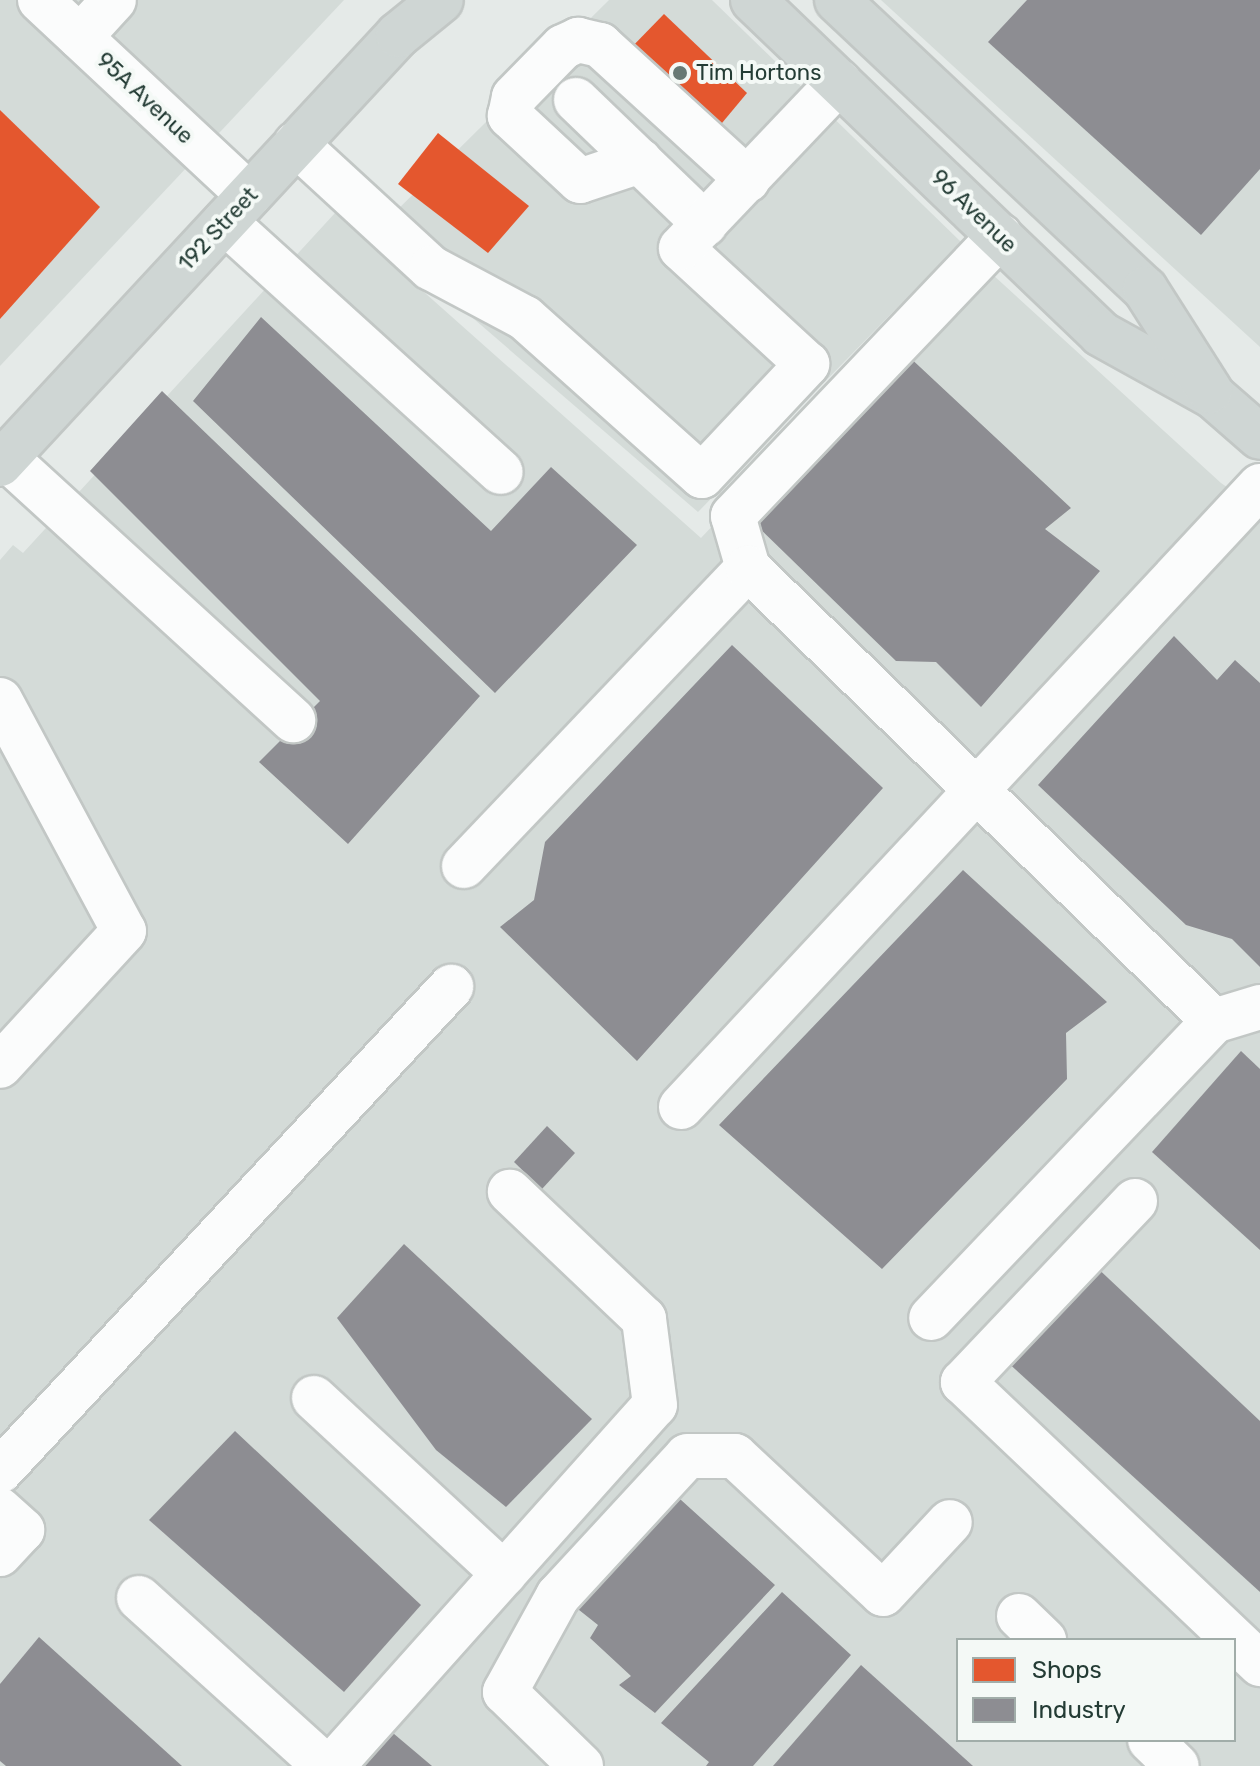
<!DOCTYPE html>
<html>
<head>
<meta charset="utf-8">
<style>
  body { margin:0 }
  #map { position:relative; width:1260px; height:1766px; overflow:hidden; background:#e5eae8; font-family:Rubik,sans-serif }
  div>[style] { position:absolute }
  .built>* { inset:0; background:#d4dbd8 }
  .shops>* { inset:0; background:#e4572e }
  .industry>* { inset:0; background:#8d8d92 }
  .roads { filter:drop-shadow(2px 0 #c2c7c5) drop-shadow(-2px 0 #c2c7c5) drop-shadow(0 2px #c2c7c5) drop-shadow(0 -2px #c2c7c5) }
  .minor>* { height:44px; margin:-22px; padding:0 22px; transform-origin:22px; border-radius:22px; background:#fbfcfc }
  .major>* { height:44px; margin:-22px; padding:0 22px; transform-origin:22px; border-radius:22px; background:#cfd6d4 }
  .dots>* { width:22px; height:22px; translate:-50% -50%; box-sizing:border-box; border:4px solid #f4f9f6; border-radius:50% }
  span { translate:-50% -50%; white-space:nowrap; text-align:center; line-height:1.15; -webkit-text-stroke:8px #f4f9f6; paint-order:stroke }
  .poi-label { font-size:22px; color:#243c35 }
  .left { translate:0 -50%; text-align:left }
  .street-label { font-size:22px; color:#243c35 }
  .legend { position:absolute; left:956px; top:1638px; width:280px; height:104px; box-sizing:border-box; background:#f4f9f6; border:2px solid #a1ada9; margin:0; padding:10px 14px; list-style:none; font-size:24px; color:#243c35 }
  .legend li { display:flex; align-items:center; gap:16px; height:40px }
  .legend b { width:40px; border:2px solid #a1ada9 }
</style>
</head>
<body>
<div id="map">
  <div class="built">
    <i style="clip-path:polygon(0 0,344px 0,0 366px)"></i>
    <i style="clip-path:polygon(609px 0,712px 0,961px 242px,698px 512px,374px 233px)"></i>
    <i style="clip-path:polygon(881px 0,1260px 0,1260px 347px)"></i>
    <i style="clip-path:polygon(evenodd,335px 213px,701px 538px,969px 253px,1221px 483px,1260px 510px,1260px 1766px,0 1766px,0 560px,13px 545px,23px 553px,335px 213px,958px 1640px,1234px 1640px,1234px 1740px,958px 1740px,958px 1640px)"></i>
  </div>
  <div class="shops">
    <i style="clip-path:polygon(664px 14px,747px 93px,712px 135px,626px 53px)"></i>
    <i style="clip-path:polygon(0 110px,100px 207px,0 319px)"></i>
    <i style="clip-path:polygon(438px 133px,529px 206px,488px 253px,398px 184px)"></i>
  </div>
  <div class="industry">
    <i style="clip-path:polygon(1027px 0,1260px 0,1260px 169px,1201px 235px,988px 42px)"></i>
    <i style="clip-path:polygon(261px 317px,491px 531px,551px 467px,637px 545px,495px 693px,193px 401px)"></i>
    <i style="clip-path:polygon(905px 353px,1071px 508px,1045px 529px,1100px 571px,981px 707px,936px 662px,896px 661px,751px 520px)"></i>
    <i style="clip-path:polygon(162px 391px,480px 696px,348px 844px,259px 762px,320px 701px,90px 471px)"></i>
    <i style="clip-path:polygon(1174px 636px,1217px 680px,1235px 660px,1260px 683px,1260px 967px,1232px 939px,1186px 925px,1038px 785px)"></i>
    <i style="clip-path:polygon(732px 645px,883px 788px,637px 1061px,500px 927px,534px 900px,545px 842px)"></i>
    <i style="clip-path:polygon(963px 870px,1107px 1002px,1066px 1033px,1067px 1079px,882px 1269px,719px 1125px)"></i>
    <i style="clip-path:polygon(1241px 1051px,1260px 1069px,1260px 1250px,1152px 1152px)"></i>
    <i style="clip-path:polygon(547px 1126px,575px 1153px,542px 1189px,514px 1162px)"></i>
    <i style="clip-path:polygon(404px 1244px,592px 1419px,506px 1507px,436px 1450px,337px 1318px)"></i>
    <i style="clip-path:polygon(1091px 1262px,1260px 1421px,1260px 1592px,1005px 1360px)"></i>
    <i style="clip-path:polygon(235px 1431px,421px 1605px,344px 1692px,149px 1520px)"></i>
    <i style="clip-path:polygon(670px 1490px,775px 1585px,655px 1713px,619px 1685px,631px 1676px,590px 1638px,598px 1625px,569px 1602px)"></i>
    <i style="clip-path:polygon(782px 1592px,851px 1655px,753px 1766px,706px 1766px,709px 1762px,661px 1723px)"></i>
    <i style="clip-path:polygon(39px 1637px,182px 1766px,6px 1766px,0 1761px,0 1684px)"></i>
    <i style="clip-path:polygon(861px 1665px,973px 1766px,773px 1766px)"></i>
    <i style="clip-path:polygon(387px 1728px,432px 1766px,354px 1766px)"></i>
  </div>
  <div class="roads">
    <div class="minor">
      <i style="left:40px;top:0;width:286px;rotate:43deg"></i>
      <i style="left:80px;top:37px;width:50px;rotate:-47.4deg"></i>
      <i style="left:576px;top:100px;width:179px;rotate:43.9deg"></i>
      <i style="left:296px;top:144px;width:183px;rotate:42.6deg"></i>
      <i style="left:431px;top:268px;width:106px;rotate:28deg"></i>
      <i style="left:525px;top:318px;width:237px;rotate:41.8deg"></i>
      <i style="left:702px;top:476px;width:154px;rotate:-46.8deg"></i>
      <i style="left:807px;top:364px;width:171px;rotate:-137.4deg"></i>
      <i style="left:681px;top:248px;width:229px;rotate:-46.4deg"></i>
      <i style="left:640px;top:161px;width:63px;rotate:161.6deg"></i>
      <i style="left:580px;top:181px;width:96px;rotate:-137.1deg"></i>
      <i style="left:510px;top:116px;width:19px;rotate:-78deg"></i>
      <i style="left:514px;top:97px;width:70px;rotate:-45.6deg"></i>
      <i style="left:563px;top:47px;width:17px;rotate:-25deg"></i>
      <i style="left:578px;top:40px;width:23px;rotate:13deg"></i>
      <i style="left:600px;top:45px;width:200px;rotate:42.4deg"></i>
      <i style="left:225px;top:222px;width:372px;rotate:42.2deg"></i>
      <i style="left:6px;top:458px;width:389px;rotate:42.4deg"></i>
      <i style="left:748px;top:568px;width:54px;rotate:-106.1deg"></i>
      <i style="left:733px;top:516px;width:387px;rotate:-46.4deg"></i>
      <i style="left:0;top:700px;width:262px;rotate:61.8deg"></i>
      <i style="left:124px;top:931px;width:183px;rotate:132.6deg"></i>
      <i style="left:464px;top:866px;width:412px;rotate:-46.4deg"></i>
      <i style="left:748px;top:568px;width:650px;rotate:44.19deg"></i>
      <i style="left:1214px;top:1021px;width:410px;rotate:133.6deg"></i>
      <i style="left:1214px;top:1021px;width:48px;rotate:-16.9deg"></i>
      <i style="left:681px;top:1107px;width:849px;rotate:-47deg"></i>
      <i style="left:1135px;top:1201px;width:250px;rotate:133.5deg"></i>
      <i style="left:963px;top:1382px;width:410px;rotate:43.5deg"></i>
      <i style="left:314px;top:1398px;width:259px;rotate:42.8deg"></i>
      <i style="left:0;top:1471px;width:662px;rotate:-47.02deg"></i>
      <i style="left:0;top:1510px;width:30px;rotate:42deg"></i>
      <i style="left:22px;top:1530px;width:33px;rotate:133deg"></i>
      <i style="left:139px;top:1598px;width:251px;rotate:42.1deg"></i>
      <i style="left:1019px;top:1616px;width:35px;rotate:44deg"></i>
      <i style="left:1150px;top:1740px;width:37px;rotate:44deg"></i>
      <i style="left:332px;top:1766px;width:484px;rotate:-48.2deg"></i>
      <i style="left:655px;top:1405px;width:87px;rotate:-97.3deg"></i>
      <i style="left:644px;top:1319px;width:185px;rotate:-136.5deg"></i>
      <i style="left:581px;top:1766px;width:106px;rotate:-135.8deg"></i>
      <i style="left:505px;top:1692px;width:110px;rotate:-61.1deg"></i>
      <i style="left:558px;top:1596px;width:190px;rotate:-47.3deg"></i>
      <i style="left:687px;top:1456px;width:48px"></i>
      <i style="left:735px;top:1456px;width:202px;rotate:43deg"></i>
      <i style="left:883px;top:1594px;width:98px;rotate:-47.1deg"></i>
    </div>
    <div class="major">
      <i style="left:753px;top:0;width:482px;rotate:43.8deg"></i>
      <i style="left:1101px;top:334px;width:128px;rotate:29deg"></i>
      <i style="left:1213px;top:396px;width:62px;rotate:41.1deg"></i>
      <i style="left:837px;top:0;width:422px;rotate:43.2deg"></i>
      <i style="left:1145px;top:289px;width:121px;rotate:57.5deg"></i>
      <i style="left:0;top:464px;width:585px;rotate:-47.15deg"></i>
      <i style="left:398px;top:35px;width:55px;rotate:-39.1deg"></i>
    </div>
  </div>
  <div class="dots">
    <i style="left:680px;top:73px;background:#687974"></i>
  </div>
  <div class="poi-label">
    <span class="left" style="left:696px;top:73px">Tim Hortons</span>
  </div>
  <div class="street-label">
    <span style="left:145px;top:98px;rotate:43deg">95A Avenue</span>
    <span style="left:974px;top:211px;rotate:44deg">96 Avenue</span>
    <span style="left:218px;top:229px;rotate:-47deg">192 Street</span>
  </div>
  <ul class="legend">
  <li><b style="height:22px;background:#e4572e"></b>Shops</li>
  <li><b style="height:22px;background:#8d8d92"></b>Industry</li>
  </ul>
</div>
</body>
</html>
